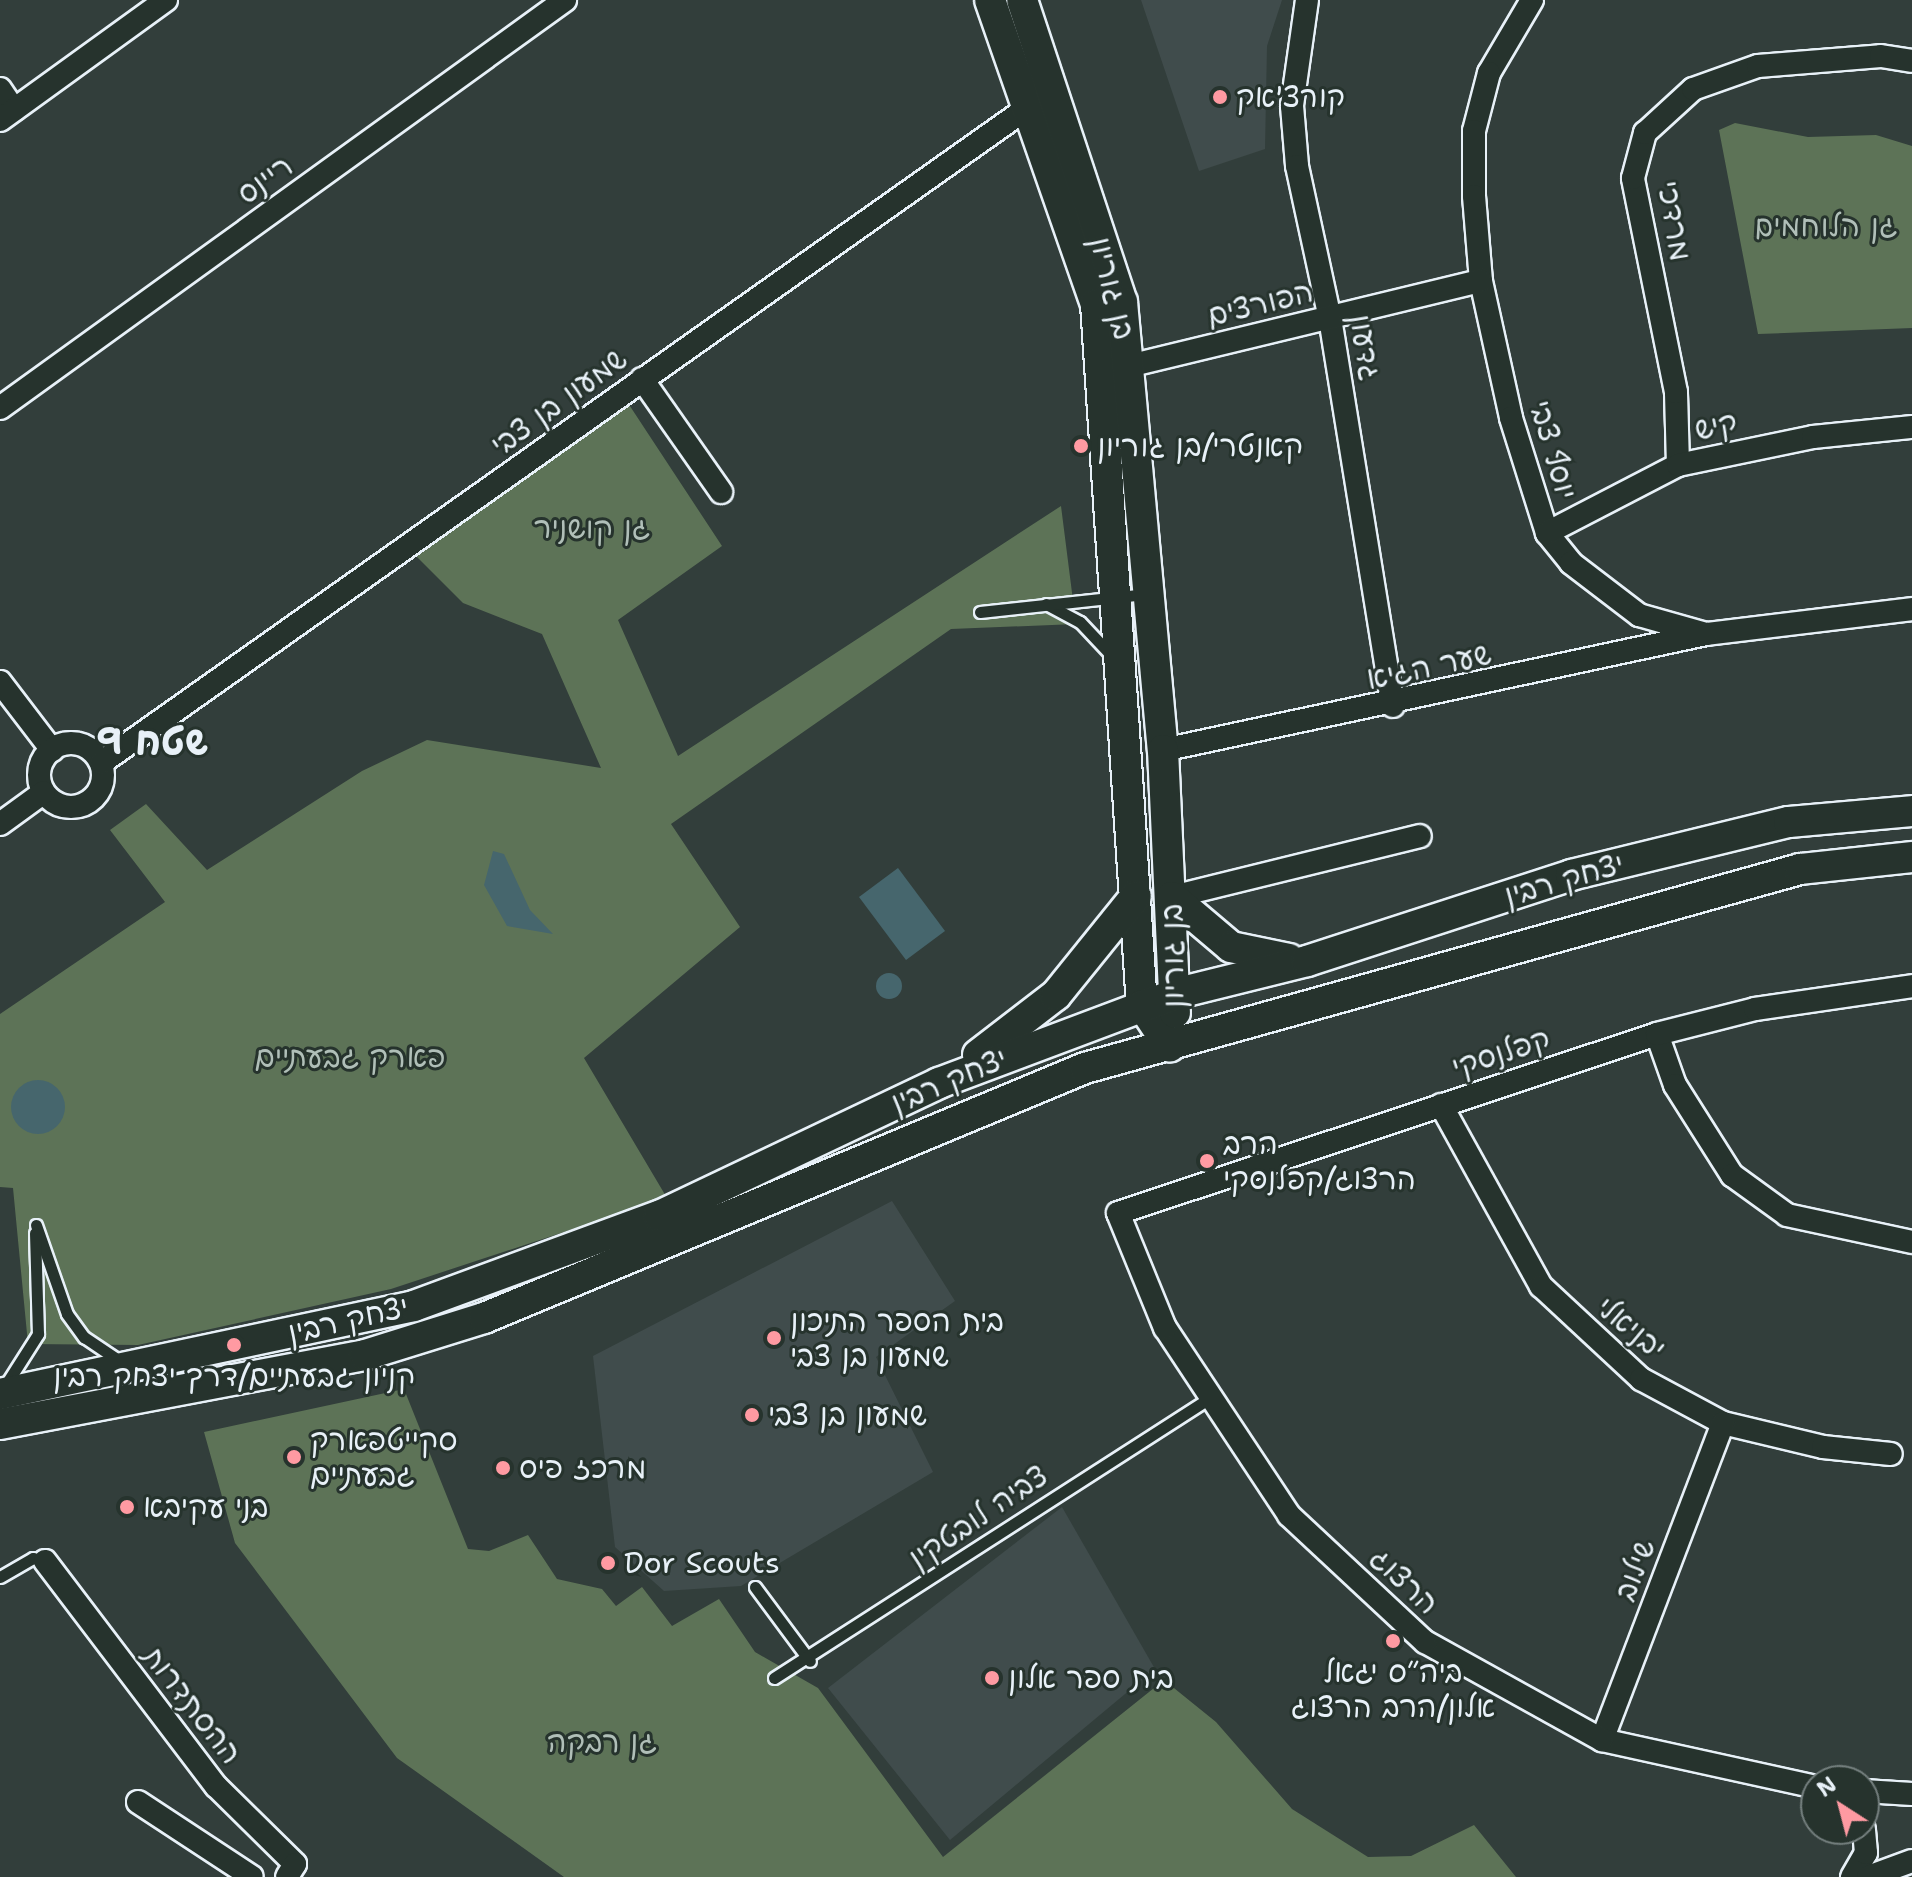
<!DOCTYPE html>
<html>
<head>
<meta charset="utf-8">
<style>
  body { margin:0 }
  #map { position:relative; width:1912px; height:1877px; overflow:hidden; background:#323e3b; font-family:"Shantell Sans","Playpen Sans Hebrew",sans-serif }
  div>[style] { position:absolute }
  .built>* { inset:0; background:#404c4c }
  .green>* { inset:0; background:#5d7357 }
  .water>* { inset:0; background:#46666d }
  .round { border-radius:50% }
  .roads { filter:drop-shadow(2px 0 #e8f1f8) drop-shadow(-2px 0 #e8f1f8) drop-shadow(0 2px #e8f1f8) drop-shadow(0 -2px #e8f1f8) }
  .lane>* { height:11px; margin:-5.5px; padding:0 5.5px; transform-origin:5.5px; border-radius:5.5px; background:#26332d }
  .street>* { height:22px; margin:-11px; padding:0 11px; transform-origin:11px; border-radius:11px; background:#26332d }
  .street>.ring { margin:-11px; padding:0; box-sizing:content-box; background:none; border:22px solid #26332d; border-radius:50% }
  .secondary>* { height:30px; margin:-15px; padding:0 15px; transform-origin:15px; border-radius:15px; background:#26332d }
  .dots>* { width:22px; height:22px; translate:-50% -50%; box-sizing:border-box; border:4px solid #26332d; border-radius:50% }
  span { translate:-50% -50%; white-space:nowrap; text-align:center; line-height:1.15; -webkit-text-stroke:6px #26332d; paint-order:stroke }
  .poi-label { font-size:30px; color:#e8f1f8 }
  .left { translate:0 -50%; text-align:left }
  .street-label { font-size:30px; color:#e8f1f8 }
  .park-label { font-size:30px; color:#b0bfb8 }
  .district-label { font-size:38px; color:#e8f1f8; font-weight:700 }
  .north { position:absolute; left:1800px; top:1765px; width:80px; height:80px; box-sizing:border-box; background:#26332d; border:2px solid #747f7e; border-radius:50%; rotate:324deg; font-size:22px; font-weight:700; line-height:32px; text-align:center; color:#e8f1f8 }
  .north::after { content:''; display:block; margin:auto; width:28px; height:36px; background:#ff9aa2; clip-path:polygon(50% 0,100% 100%,50% 72%,0 100%) }
</style>
</head>
<body>
<div id="map">
  <div class="built">
    <i style="clip-path:polygon(1141px 0,1282px 0,1267px 46px,1265px 149px,1199px 171px)"></i>
    <i style="clip-path:polygon(892px 1201px,955px 1301px,876px 1357px,933px 1472px,741px 1586px,664px 1591px,615px 1547px,593px 1356px)"></i>
    <i style="clip-path:polygon(1062px 1507px,1155px 1669px,950px 1840px,828px 1688px)"></i>
  </div>
  <div class="green">
    <i style="clip-path:polygon(1735px 123px,1808px 137px,1876px 135px,1912px 146px,1912px 328px,1758px 334px,1719px 130px)"></i>
    <i style="clip-path:polygon(622px 394px,722px 546px,618px 620px,678px 756px,1061px 506px,1076px 624px,951px 629px,671px 824px,740px 927px,584px 1058px,667px 1198px,391px 1289px,138px 1345px,28px 1344px,13px 1188px,0 1187px,0 1014px,165px 902px,110px 830px,146px 804px,207px 870px,362px 771px,427px 740px,601px 768px,542px 634px,463px 603px,408px 548px)"></i>
    <i style="clip-path:polygon(404px 1389px,468px 1549px,489px 1551px,528px 1535px,557px 1579px,602px 1589px,616px 1606px,642px 1587px,672px 1626px,719px 1599px,755px 1652px,818px 1688px,943px 1857px,1164px 1680px,1216px 1722px,1292px 1809px,1368px 1857px,1411px 1856px,1474px 1825px,1516px 1877px,564px 1877px,397px 1758px,235px 1543px,204px 1432px)"></i>
  </div>
  <div class="water">
    <i style="clip-path:polygon(493px 851px,504px 854px,530px 910px,553px 934px,507px 926px,484px 885px)"></i>
    <i style="clip-path:polygon(898px 868px,945px 931px,906px 960px,859px 897px)"></i>
    <i class="round" style="left:876px;top:973px;width:26px;height:26px"></i>
    <i class="round" style="left:11px;top:1080px;width:54px;height:54px"></i>
  </div>
  <div class="roads">
    <div class="lane">
      <i style="left:1046px;top:604px;width:38px;rotate:28deg"></i>
      <i style="left:1080px;top:622px;width:48px;rotate:46.7deg"></i>
      <i style="left:980px;top:612px;width:168px;rotate:-6.2deg"></i>
      <i style="left:36px;top:1225px;width:94px;rotate:70.8deg"></i>
      <i style="left:67px;top:1314px;width:29px;rotate:54deg"></i>
      <i style="left:84px;top:1337px;width:45px;rotate:34deg"></i>
      <i style="left:5px;top:1386px;width:62px;rotate:-57.6deg"></i>
      <i style="left:38px;top:1334px;width:101px;rotate:-91.7deg"></i>
      <i style="left:0;top:1577px;width:38px;rotate:-30deg"></i>
      <i style="left:33px;top:1558px;width:12px;rotate:14deg"></i>
      <i style="left:755px;top:1587px;width:92px;rotate:53.4deg"></i>
      <i style="left:774px;top:1678px;width:520px;rotate:-32.74deg"></i>
    </div>
    <div class="street">
      <i style="left:1307px;top:0;width:107px;rotate:98.1deg"></i>
      <i style="left:1292px;top:106px;width:60px;rotate:85.2deg"></i>
      <i style="left:1297px;top:166px;width:156px;rotate:77.8deg"></i>
      <i style="left:1330px;top:318px;width:393px;rotate:80.8deg"></i>
      <i style="left:1532px;top:0;width:85px;rotate:120.5deg"></i>
      <i style="left:1489px;top:73px;width:60px;rotate:104.5deg"></i>
      <i style="left:1474px;top:131px;width:65px;rotate:90deg"></i>
      <i style="left:1474px;top:196px;width:85px;rotate:85.3deg"></i>
      <i style="left:1481px;top:281px;width:140px;rotate:77.6deg"></i>
      <i style="left:1511px;top:418px;width:121px;rotate:72.6deg"></i>
      <i style="left:1547px;top:533px;width:38px;rotate:51deg"></i>
      <i style="left:1571px;top:563px;width:86px;rotate:37.4deg"></i>
      <i style="left:1639px;top:615px;width:70px;rotate:15.8deg"></i>
      <i style="left:1706px;top:634px;width:208px;rotate:-6.9deg"></i>
      <i style="left:0;top:89px;width:25px;rotate:56deg"></i>
      <i style="left:0;top:120px;width:205px;rotate:-35.9deg"></i>
      <i style="left:1116px;top:369px;width:375px;rotate:-13.6deg"></i>
      <i style="left:642px;top:379px;width:138px;rotate:55deg"></i>
      <i style="left:0;top:408px;width:697px;rotate:-35.83deg"></i>
      <i style="left:1678px;top:465px;width:73px;rotate:-91.6deg"></i>
      <i style="left:1676px;top:392px;width:218px;rotate:-101.4deg"></i>
      <i style="left:1633px;top:178px;width:47px;rotate:-75.1deg"></i>
      <i style="left:1645px;top:133px;width:65px;rotate:-42.5deg"></i>
      <i style="left:1693px;top:89px;width:69px;rotate:-19.5deg"></i>
      <i style="left:1758px;top:66px;width:123px;rotate:-4.6deg"></i>
      <i style="left:1881px;top:56px;width:31px;rotate:9deg"></i>
      <i style="left:1547px;top:533px;width:148px;rotate:-27.4deg"></i>
      <i style="left:1678px;top:465px;width:138px;rotate:-11.7deg"></i>
      <i style="left:1813px;top:437px;width:100px;rotate:-5.8deg"></i>
      <i style="left:0;top:682px;width:86px;rotate:52.6deg"></i>
      <i class="ring" style="left:39px;top:743px;width:42px;height:42px"></i>
      <i style="left:1163px;top:750px;width:555px;rotate:-12.06deg"></i>
      <i style="left:101px;top:763px;width:1146px;rotate:-35.27deg"></i>
      <i style="left:0;top:824px;width:54px;rotate:-36deg"></i>
      <i style="left:1172px;top:897px;width:255px;rotate:-13.8deg"></i>
      <i style="left:1657px;top:1034px;width:54px;rotate:70.6deg"></i>
      <i style="left:1675px;top:1085px;width:107px;rotate:57.7deg"></i>
      <i style="left:1732px;top:1175px;width:68px;rotate:36deg"></i>
      <i style="left:1787px;top:1215px;width:128px;rotate:12.2deg"></i>
      <i style="left:1441px;top:1105px;width:207px;rotate:61.1deg"></i>
      <i style="left:1541px;top:1286px;width:137px;rotate:42.9deg"></i>
      <i style="left:1641px;top:1379px;width:93px;rotate:28.2deg"></i>
      <i style="left:1723px;top:1423px;width:103px;rotate:13.5deg"></i>
      <i style="left:1823px;top:1447px;width:68px;rotate:5.9deg"></i>
      <i style="left:45px;top:1561px;width:283px;rotate:52.8deg"></i>
      <i style="left:216px;top:1786px;width:111px;rotate:44.6deg"></i>
      <i style="left:295px;top:1864px;width:15px;rotate:122deg"></i>
      <i style="left:1602px;top:1740px;width:339px;rotate:-69.1deg"></i>
      <i style="left:1816px;top:1787px;width:219px;rotate:-167.6deg"></i>
      <i style="left:1602px;top:1740px;width:202px;rotate:-151deg"></i>
      <i style="left:1425px;top:1642px;width:186px;rotate:-137deg"></i>
      <i style="left:1289px;top:1515px;width:224px;rotate:-123.5deg"></i>
      <i style="left:1165px;top:1328px;width:124px;rotate:-112.2deg"></i>
      <i style="left:1118px;top:1213px;width:568px;rotate:-18.37deg"></i>
      <i style="left:1657px;top:1034px;width:101px;rotate:-14.3deg"></i>
      <i style="left:1755px;top:1009px;width:159px;rotate:-8.3deg"></i>
      <i style="left:1864px;top:1791px;width:48px;rotate:3.6deg"></i>
      <i style="left:138px;top:1802px;width:136px;rotate:33.3deg"></i>
      <i style="left:1852px;top:1877px;width:28px;rotate:-60deg"></i>
      <i style="left:1866px;top:1853px;width:24px;rotate:-95deg"></i>
      <i style="left:1868px;top:1877px;width:47px;rotate:-20deg"></i>
    </div>
    <div class="secondary">
      <i style="left:990px;top:0;width:322px;rotate:70.8deg"></i>
      <i style="left:1096px;top:304px;width:703px;rotate:86.25deg"></i>
      <i style="left:1142px;top:1005px;width:50px;rotate:56.3deg"></i>
      <i style="left:1022px;top:0;width:318px;rotate:71.7deg"></i>
      <i style="left:1122px;top:302px;width:450px;rotate:84.8deg"></i>
      <i style="left:1163px;top:750px;width:263px;rotate:87.4deg"></i>
      <i style="left:1172px;top:897px;width:77px;rotate:40.3deg"></i>
      <i style="left:1231px;top:947px;width:59px;rotate:11.7deg"></i>
      <i style="left:978px;top:1055px;width:98px;rotate:-37.6deg"></i>
      <i style="left:1056px;top:995px;width:127px;rotate:-51.1deg"></i>
      <i style="left:0;top:1394px;width:423px;rotate:-12deg"></i>
      <i style="left:414px;top:1306px;width:261px;rotate:-20.2deg"></i>
      <i style="left:659px;top:1216px;width:310px;rotate:-25.4deg"></i>
      <i style="left:939px;top:1083px;width:255px;rotate:-20.6deg"></i>
      <i style="left:1178px;top:993px;width:133px;rotate:-13.9deg"></i>
      <i style="left:1307px;top:961px;width:278px;rotate:-18deg"></i>
      <i style="left:1571px;top:875px;width:224px;rotate:-13.7deg"></i>
      <i style="left:1789px;top:822px;width:123px;rotate:-5.1deg"></i>
      <i style="left:0;top:1424px;width:371px;rotate:-10.7deg"></i>
      <i style="left:365px;top:1355px;width:125px;rotate:-17.3deg"></i>
      <i style="left:484px;top:1318px;width:651px;rotate:-22.59deg"></i>
      <i style="left:1085px;top:1068px;width:742px;rotate:-15.55deg"></i>
      <i style="left:1800px;top:869px;width:113px;rotate:-6.1deg"></i>
    </div>
  </div>
  <div class="dots">
    <i style="left:1220px;top:97px;background:#ff9aa2"></i>
    <i style="left:1081px;top:446px;background:#ff9aa2"></i>
    <i style="left:1207px;top:1161px;background:#ff9aa2"></i>
    <i style="left:774px;top:1338px;background:#ff9aa2"></i>
    <i style="left:234px;top:1345px;background:#ff9aa2"></i>
    <i style="left:752px;top:1415px;background:#ff9aa2"></i>
    <i style="left:294px;top:1457px;background:#ff9aa2"></i>
    <i style="left:503px;top:1468px;background:#ff9aa2"></i>
    <i style="left:127px;top:1507px;background:#ff9aa2"></i>
    <i style="left:608px;top:1563px;background:#ff9aa2"></i>
    <i style="left:1393px;top:1641px;background:#ff9aa2"></i>
    <i style="left:992px;top:1678px;background:#ff9aa2"></i>
  </div>
  <div class="poi-label">
    <span class="left" style="left:1236px;top:97px">קורצ'אק</span>
    <span class="left" style="left:1097px;top:446px">קאנטרי/בן גוריון</span>
    <span class="left" style="left:1223px;top:1161px">הרב<br>הרצוג/קפלנסקי</span>
    <span class="left" style="left:790px;top:1338px">בית הספר התיכון<br>שמעון בן צבי</span>
    <span style="left:234px;top:1376px">קניון גבעתיים/דרך יצחק רבין</span>
    <span class="left" style="left:768px;top:1415px">שמעון בן צבי</span>
    <span class="left" style="left:310px;top:1457px">סקייטפארק<br>גבעתיים</span>
    <span class="left" style="left:519px;top:1468px">מרכז פיס</span>
    <span class="left" style="left:143px;top:1507px">בני עקיבא</span>
    <span class="left" style="left:624px;top:1563px">Dor Scouts</span>
    <span style="left:1393px;top:1689px">ביה״ס יגאל<br>אלון/הרב הרצוג</span>
    <span class="left" style="left:1008px;top:1678px">בית ספר אלון</span>
  </div>
  <div class="street-label">
    <span style="left:265px;top:180px;rotate:-36deg">ריינס</span>
    <span style="left:1674px;top:221px;rotate:80deg">מרדכי</span>
    <span style="left:1112px;top:288px;rotate:76deg">בן גוריון</span>
    <span style="left:1260px;top:304px;rotate:-14deg">הפורצים</span>
    <span style="left:1365px;top:347px;rotate:80deg">גדעון</span>
    <span style="left:559px;top:402px;rotate:-36deg">שמעון בן צבי</span>
    <span style="left:1716px;top:426px;rotate:-12deg">קיש</span>
    <span style="left:1553px;top:450px;rotate:74deg">יוסף צבי</span>
    <span style="left:1429px;top:667px;rotate:-12deg">שער הגיא</span>
    <span style="left:1564px;top:880px;rotate:-16deg">יצחק רבין</span>
    <span style="left:1173px;top:956px;rotate:-91deg">בן גוריון</span>
    <span style="left:1501px;top:1053px;rotate:-18deg">קפלנסקי</span>
    <span style="left:949px;top:1081px;rotate:-23deg">יצחק רבין</span>
    <span style="left:348px;top:1320px;rotate:-13deg">יצחק רבין</span>
    <span style="left:1631px;top:1328px;rotate:39deg">יבניאלי</span>
    <span style="left:978px;top:1517px;rotate:-34deg">צביה לובטקין</span>
    <span style="left:1635px;top:1570px;rotate:-69deg">שילוב</span>
    <span style="left:1404px;top:1581px;rotate:43deg">הרצוג</span>
    <span style="left:192px;top:1705px;rotate:52deg">ההסתדרות</span>
  </div>
  <div class="park-label">
    <span style="left:1826px;top:226px">גן הלוחמים</span>
    <span style="left:592px;top:528px">גן קושניר</span>
    <span style="left:350px;top:1057px">פארק גבעתיים</span>
    <span style="left:602px;top:1742px">גן רבקה</span>
  </div>
  <div class="district-label">
    <span style="left:152px;top:741px">שטח 9</span>
  </div>
  <div class="north">N</div>
</div>
</body>
</html>
